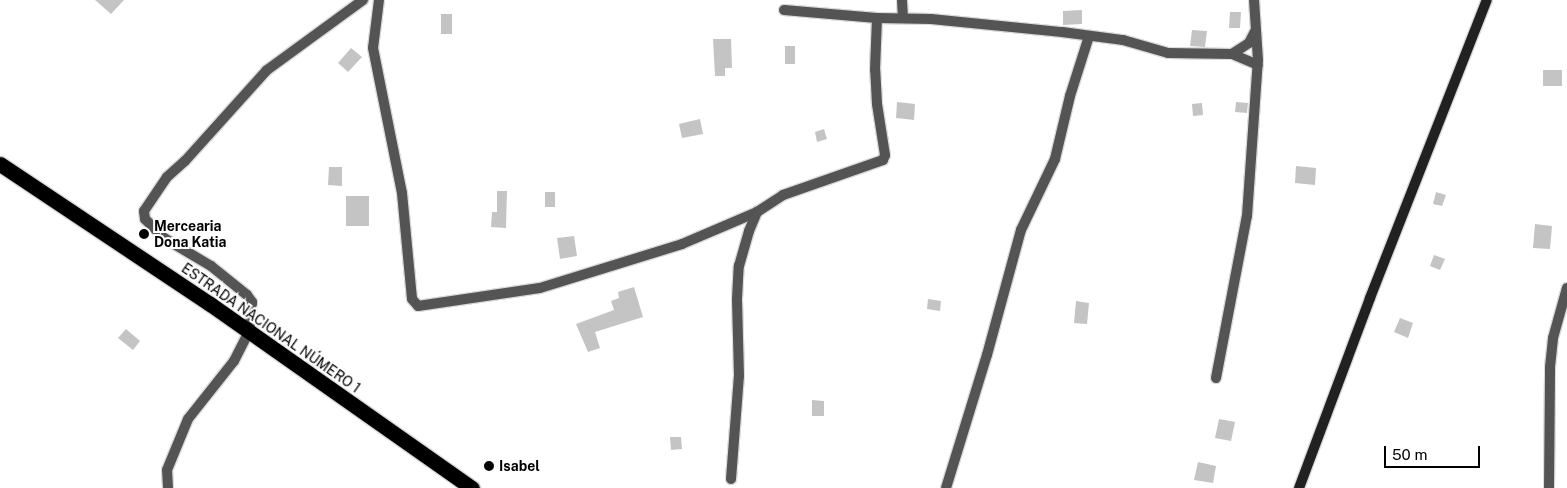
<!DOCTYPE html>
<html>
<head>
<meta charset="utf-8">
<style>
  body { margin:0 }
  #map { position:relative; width:1567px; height:488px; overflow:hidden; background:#fff; font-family:"Public Sans",sans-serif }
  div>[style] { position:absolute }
  .building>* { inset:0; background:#c4c4c4 }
  .roads { filter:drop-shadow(1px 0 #dbdbdb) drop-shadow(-1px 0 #dbdbdb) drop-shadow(0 1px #dbdbdb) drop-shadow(0 -1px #dbdbdb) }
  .street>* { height:10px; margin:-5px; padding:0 5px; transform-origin:5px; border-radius:5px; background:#545454 }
  .secondary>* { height:10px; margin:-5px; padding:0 5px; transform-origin:5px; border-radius:5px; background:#212121 }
  .highway>* { height:15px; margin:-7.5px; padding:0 7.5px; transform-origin:7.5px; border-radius:7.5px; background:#000 }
  .dots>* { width:14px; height:14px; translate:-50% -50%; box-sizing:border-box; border:2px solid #fff; border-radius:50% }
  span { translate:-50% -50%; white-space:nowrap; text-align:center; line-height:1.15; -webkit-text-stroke:4px #fff; paint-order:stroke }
  .poi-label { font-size:14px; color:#000; font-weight:700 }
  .left { translate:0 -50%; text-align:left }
  .street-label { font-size:14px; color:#000 }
  .scale { position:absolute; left:1384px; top:446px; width:96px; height:22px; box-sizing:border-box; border:2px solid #000; border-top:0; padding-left:6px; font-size:15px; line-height:18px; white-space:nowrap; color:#000; -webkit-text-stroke:4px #fff; paint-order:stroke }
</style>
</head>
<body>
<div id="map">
  <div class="building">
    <i style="clip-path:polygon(95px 0,124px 0,111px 14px)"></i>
    <i style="clip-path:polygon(1082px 10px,1082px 24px,1063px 25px,1063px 11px)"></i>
    <i style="clip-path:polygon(1230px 12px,1241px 12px,1240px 28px,1229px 28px)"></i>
    <i style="clip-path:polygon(441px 14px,452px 14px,452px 34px,441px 34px)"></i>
    <i style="clip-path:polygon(1192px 30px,1207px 31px,1205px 47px,1190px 46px)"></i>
    <i style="clip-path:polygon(713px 39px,731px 39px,732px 68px,725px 68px,725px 76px,715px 76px)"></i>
    <i style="clip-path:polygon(785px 46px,795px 46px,795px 64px,785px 64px)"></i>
    <i style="clip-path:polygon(351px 48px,362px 57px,348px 72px,338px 63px)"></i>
    <i style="clip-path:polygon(1543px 70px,1562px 70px,1562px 86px,1543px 86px)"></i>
    <i style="clip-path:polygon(897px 102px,915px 104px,914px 120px,896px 118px)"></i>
    <i style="clip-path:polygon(1236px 102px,1248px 103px,1247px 113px,1235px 112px)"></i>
    <i style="clip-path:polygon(1202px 103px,1203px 115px,1193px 116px,1192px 104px)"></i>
    <i style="clip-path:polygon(700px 119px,703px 134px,682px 138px,679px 124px)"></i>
    <i style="clip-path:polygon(824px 129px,827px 139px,817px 142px,815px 132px)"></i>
    <i style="clip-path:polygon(1296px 166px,1316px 168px,1315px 185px,1295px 183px)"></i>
    <i style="clip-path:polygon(329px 167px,342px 167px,342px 186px,328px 185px)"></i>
    <i style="clip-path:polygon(497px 191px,507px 191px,506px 228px,491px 227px,492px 212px,497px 212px)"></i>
    <i style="clip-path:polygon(545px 192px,555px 192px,555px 207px,545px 207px)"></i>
    <i style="clip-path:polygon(1436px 192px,1446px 195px,1442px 206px,1433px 204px)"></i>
    <i style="clip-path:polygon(346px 196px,369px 196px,369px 226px,346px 226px)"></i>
    <i style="clip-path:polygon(1535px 224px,1552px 226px,1550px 249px,1533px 248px)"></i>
    <i style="clip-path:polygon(574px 236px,577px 256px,560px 259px,557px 238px)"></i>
    <i style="clip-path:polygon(1434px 255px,1445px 259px,1440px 270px,1430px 266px)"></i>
    <i style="clip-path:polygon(634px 287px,643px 317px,595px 332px,600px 348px,588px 352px,576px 324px,614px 310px,611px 301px,619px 298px,618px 292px)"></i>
    <i style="clip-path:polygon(928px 299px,941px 301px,940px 311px,927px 309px)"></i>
    <i style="clip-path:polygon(1076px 301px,1089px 303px,1087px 324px,1074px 323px)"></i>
    <i style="clip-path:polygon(1400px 318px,1413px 323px,1408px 338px,1394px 332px)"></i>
    <i style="clip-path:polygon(126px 329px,140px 341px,133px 350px,118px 338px)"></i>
    <i style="clip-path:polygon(812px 400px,824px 401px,824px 416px,812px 416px)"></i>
    <i style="clip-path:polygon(1219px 419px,1235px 422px,1231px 441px,1215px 438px)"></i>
    <i style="clip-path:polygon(670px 437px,681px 437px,682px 449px,671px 450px)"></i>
    <i style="clip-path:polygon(1198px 462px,1216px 466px,1213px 483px,1194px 480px)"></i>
  </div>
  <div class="roads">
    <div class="street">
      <i style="left:379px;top:0;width:48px;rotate:97.1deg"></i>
      <i style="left:373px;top:48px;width:148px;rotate:78.7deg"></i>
      <i style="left:402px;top:193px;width:106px;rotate:84.6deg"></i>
      <i style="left:412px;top:299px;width:9px;rotate:49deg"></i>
      <i style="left:418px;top:306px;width:123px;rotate:-8.4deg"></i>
      <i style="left:540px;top:288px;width:149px;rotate:-17.2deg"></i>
      <i style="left:682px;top:244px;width:82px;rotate:-23.1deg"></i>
      <i style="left:757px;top:212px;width:31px;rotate:-33deg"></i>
      <i style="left:783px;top:195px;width:106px;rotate:-19.3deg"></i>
      <i style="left:883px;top:160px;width:5px;rotate:-68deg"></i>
      <i style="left:885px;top:155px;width:52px;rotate:-98.9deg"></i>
      <i style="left:877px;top:104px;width:34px;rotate:-93deg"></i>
      <i style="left:875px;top:70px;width:52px;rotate:-87.8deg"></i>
      <i style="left:902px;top:0;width:17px;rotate:87deg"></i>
      <i style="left:784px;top:10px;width:93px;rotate:4.9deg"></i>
      <i style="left:877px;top:18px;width:54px;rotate:1.1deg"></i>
      <i style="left:931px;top:19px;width:132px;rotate:5.7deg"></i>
      <i style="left:1062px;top:32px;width:62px;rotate:7.5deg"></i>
      <i style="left:1123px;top:40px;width:47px;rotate:16.1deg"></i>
      <i style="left:1168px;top:53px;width:64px;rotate:0.9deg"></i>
      <i style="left:1232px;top:54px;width:28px;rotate:23deg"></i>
      <i style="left:1232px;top:54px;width:20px;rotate:-33deg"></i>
      <i style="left:1249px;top:43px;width:13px;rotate:-63deg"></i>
      <i style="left:1216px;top:378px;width:165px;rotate:-79.2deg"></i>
      <i style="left:1247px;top:216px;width:156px;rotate:-86deg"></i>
      <i style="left:1258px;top:60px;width:60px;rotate:-93.8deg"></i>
      <i style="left:731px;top:479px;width:103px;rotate:-85.6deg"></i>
      <i style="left:739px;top:376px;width:77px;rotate:-91.5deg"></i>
      <i style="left:737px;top:299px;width:33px;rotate:-87deg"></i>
      <i style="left:739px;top:266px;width:36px;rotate:-74deg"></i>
      <i style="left:749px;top:231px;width:21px;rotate:-67deg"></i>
      <i style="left:168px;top:488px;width:18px;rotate:-93deg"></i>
      <i style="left:167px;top:470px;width:55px;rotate:-67.6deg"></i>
      <i style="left:188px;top:419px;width:74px;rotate:-51.6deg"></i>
      <i style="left:234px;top:361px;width:33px;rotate:-63deg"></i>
      <i style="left:249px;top:332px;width:30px;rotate:-84deg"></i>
      <i style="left:252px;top:302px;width:9px;rotate:-126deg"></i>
      <i style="left:247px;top:295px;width:46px;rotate:-141.1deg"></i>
      <i style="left:211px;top:266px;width:55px;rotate:-149.2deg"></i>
      <i style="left:164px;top:238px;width:27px;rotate:-135deg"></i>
      <i style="left:145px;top:219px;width:8px;rotate:-97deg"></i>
      <i style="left:144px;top:211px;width:41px;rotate:-55.9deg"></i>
      <i style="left:167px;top:177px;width:24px;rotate:-42deg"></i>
      <i style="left:185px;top:161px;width:122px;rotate:-48deg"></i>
      <i style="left:267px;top:70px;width:119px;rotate:-36.1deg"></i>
      <i style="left:946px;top:488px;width:139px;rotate:-72.9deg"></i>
      <i style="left:987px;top:355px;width:130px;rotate:-74.8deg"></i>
      <i style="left:1021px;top:230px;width:79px;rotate:-64.4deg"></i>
      <i style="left:1055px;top:159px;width:65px;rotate:-76.6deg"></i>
      <i style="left:1070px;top:96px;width:63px;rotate:-72.4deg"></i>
      <i style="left:1549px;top:488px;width:121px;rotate:-89.5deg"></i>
      <i style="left:1550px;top:367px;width:29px;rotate:-84deg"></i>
      <i style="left:1553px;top:338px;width:52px;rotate:-74.4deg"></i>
    </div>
    <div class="secondary">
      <i style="left:1299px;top:488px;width:203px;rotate:-69.5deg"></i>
      <i style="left:1370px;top:298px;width:320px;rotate:-68.6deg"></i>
    </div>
    <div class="highway">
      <i style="left:0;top:164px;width:252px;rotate:33.7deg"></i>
      <i style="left:210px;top:304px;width:320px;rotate:35.1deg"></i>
    </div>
  </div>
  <div class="dots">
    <i style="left:144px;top:234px;background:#000"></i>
    <i style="left:489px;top:466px;background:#000"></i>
  </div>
  <div class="poi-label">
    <span class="left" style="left:154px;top:234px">Mercearia<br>Dona Katia</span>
    <span class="left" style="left:499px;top:466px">Isabel</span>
  </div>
  <div class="street-label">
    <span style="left:271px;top:328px;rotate:35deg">ESTRADA NACIONAL NÚMERO 1</span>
  </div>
  <div class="scale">50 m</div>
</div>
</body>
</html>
